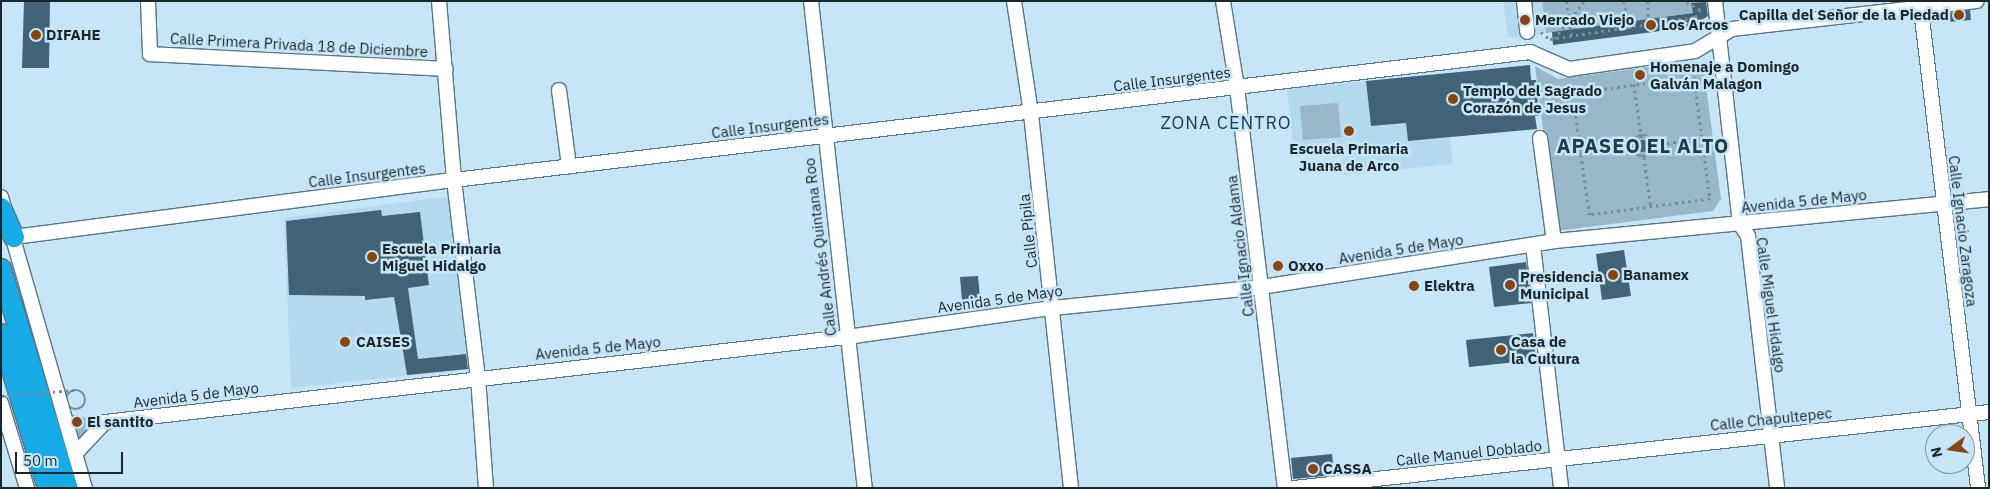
<!DOCTYPE html>
<html>
<head>
<meta charset="utf-8">
<style>
  body { margin:0 }
  #map { position:relative; width:1990px; height:489px; overflow:hidden; background:#c6e5f6; font-family:"IBM Plex Sans",sans-serif }
  div>[style] { position:absolute }
  .built>* { inset:0; background:#b4daef }
  .green>* { inset:0; background:#98b8ca }
  .building>* { inset:0; background:#426375 }
  .round { border-radius:50% }
  .path>* { height:2.5px; margin-top:-1.25px; transform-origin:0; background:repeating-linear-gradient(90deg,#778d99 0 2.5px,transparent 0 6.5px) }
  .path>.ring { margin:-1.25px; padding:0; box-sizing:content-box; background:none; border:2.5px solid #778d99; border-radius:50% }
  .roads { filter:drop-shadow(1px 0 #5a7585) drop-shadow(-1px 0 #5a7585) drop-shadow(0 1px #5a7585) drop-shadow(0 -1px #5a7585) }
  .minor>* { height:14px; margin:-7px; padding:0 7px; transform-origin:7px; border-radius:7px; background:#fff }
  .highway>* { height:20px; margin:-10px; padding:0 10px; transform-origin:10px; border-radius:10px; background:#17ace7 }
  .path-bridge>* { height:2.5px; margin-top:-1.25px; transform-origin:0; background:repeating-linear-gradient(90deg,#778d99 0 2.5px,transparent 0 6.5px) }
  .dots>* { width:14px; height:14px; translate:-50% -50%; box-sizing:border-box; border:2px solid #c6e5f6; border-radius:50% }
  span { translate:-50% -50%; white-space:nowrap; text-align:center; line-height:1.15; -webkit-text-stroke:5px #c6e5f6; paint-order:stroke }
  .poi-label { font-size:15px; color:#1a262c; font-weight:700 }
  .right { translate:-100% -50%; text-align:right }
  .left { translate:0 -50%; text-align:left }
  .street-label { font-size:15px; color:#1a262c }
  .quarter-label { font-size:18px; color:#213b49; letter-spacing:1px }
  .district-label { font-size:20px; color:#213b49; font-weight:700; letter-spacing:1px }
  .frame { position:absolute; inset:0; border:2px solid #1a262c; pointer-events:none }
  .north { position:absolute; left:1925px; top:424px; width:50px; height:50px; box-sizing:border-box; background:#c6e5f6; border:1px solid #8199a5; border-radius:50%; rotate:256deg; font-size:14px; font-weight:700; line-height:20px; text-align:center; color:#1a262c }
  .north::after { content:''; display:block; margin:auto; width:18px; height:22px; background:#864511; clip-path:polygon(50% 0,100% 100%,50% 72%,0 100%) }
  .scale { position:absolute; left:15px; top:452px; width:108px; height:22px; box-sizing:border-box; border:2px solid #1a262c; border-top:0; padding-left:6px; font-size:15px; line-height:18px; white-space:nowrap; color:#1a262c; -webkit-text-stroke:4px #c6e5f6; paint-order:stroke }
</style>
</head>
<body>
<div id="map">
  <div class="built">
    <i style="clip-path:polygon(1503px 1px,1542px 1px,1546px 33px,1508px 38px)"></i>
    <i style="clip-path:polygon(1366px 81px,1371px 126px,1406px 123px,1408px 141px,1450px 137px,1453px 164px,1343px 175px,1340px 149px,1294px 154px,1287px 89px)"></i>
    <i style="clip-path:polygon(451px 196px,470px 369px,291px 388px,284px 218px)"></i>
  </div>
  <div class="green">
    <i style="clip-path:polygon(1542px 1px,1714px 1px,1714px 2px,1691px 3px,1693px 13px,1546px 33px)"></i>
    <i style="clip-path:polygon(1693px 61px,1704px 72px,1721px 199px,1713px 211px,1556px 231px,1535px 66px,1558px 79px)"></i>
    <i style="clip-path:polygon(1338px 103px,1341px 137px,1303px 140px,1300px 106px)"></i>
    <i style="clip-path:polygon(66px 413px,96px 420px,75px 444px)"></i>
  </div>
  <div class="building">
    <i style="clip-path:polygon(24px 1px,50px 1px,49px 68px,22px 68px)"></i>
    <i style="clip-path:polygon(1706px 2px,1708px 16px,1691px 27px,1553px 45px,1552px 32px,1693px 13px,1691px 3px)"></i>
    <i style="clip-path:polygon(1970px 10px,1971px 20px,1948px 22px,1947px 13px)"></i>
    <i style="clip-path:polygon(1530px 65px,1531px 80px,1536px 80px,1539px 116px,1535px 116px,1537px 129px,1408px 141px,1406px 123px,1371px 126px,1366px 81px)"></i>
    <i class="round" style="left:1637px;top:140px;width:12px;height:12px"></i>
    <i style="clip-path:polygon(381px 210px,382px 216px,420px 212px,429px 285px,408px 288px,418px 359px,466px 354px,468px 369px,407px 375px,394px 297px,365px 300px,365px 296px,289px 295px,286px 221px)"></i>
    <i style="clip-path:polygon(1624px 250px,1631px 296px,1602px 300px,1596px 254px)"></i>
    <i style="clip-path:polygon(1526px 262px,1531px 303px,1494px 307px,1489px 267px)"></i>
    <i style="clip-path:polygon(978px 276px,981px 309px,963px 312px,960px 277px)"></i>
    <i style="clip-path:polygon(1533px 333px,1536px 360px,1469px 367px,1466px 340px)"></i>
    <i style="clip-path:polygon(1332px 454px,1334px 475px,1293px 479px,1291px 458px)"></i>
  </div>
  <div class="path">
    <i style="left:1567px;top:1px;width:36px;rotate:82deg"></i>
    <i style="left:1624px;top:1px;width:29px;rotate:78deg"></i>
    <i style="left:1648px;top:1px;width:25px;rotate:88deg"></i>
    <i style="left:1541px;top:32px;width:11px;rotate:38deg"></i>
    <i style="left:1550px;top:39px;width:147px;rotate:-8.6deg"></i>
    <i style="left:1695px;top:17px;width:9px;rotate:-54deg"></i>
    <i style="left:1700px;top:10px;width:18px;rotate:-151deg"></i>
    <i style="left:1554px;top:39px;width:48px;rotate:-51.7deg"></i>
    <i style="left:1694px;top:77px;width:123px;rotate:82.5deg"></i>
    <i style="left:1710px;top:199px;width:122px;rotate:172.5deg"></i>
    <i style="left:1589px;top:215px;width:123px;rotate:-97.9deg"></i>
    <i style="left:1572px;top:93px;width:123px;rotate:-7.5deg"></i>
    <i style="left:1634px;top:84px;width:59px;rotate:82.1deg"></i>
    <i class="ring" style="left:1632px;top:135px;width:19.5px;height:19.5px"></i>
    <i style="left:1654px;top:145px;width:49px;rotate:-8.3deg"></i>
    <i style="left:1580px;top:154px;width:53px;rotate:-6.5deg"></i>
    <i style="left:1644px;top:157px;width:50px;rotate:82deg"></i>
    <i class="ring" style="left:66px;top:390px;width:17.5px;height:17.5px"></i>
  </div>
  <div class="roads">
    <div class="minor">
      <i style="left:148px;top:1px;width:53px;rotate:87.8deg"></i>
      <i style="left:150px;top:54px;width:296px;rotate:2.9deg"></i>
      <i style="left:439px;top:1px;width:180px;rotate:85.2deg"></i>
      <i style="left:454px;top:180px;width:198px;rotate:83.1deg"></i>
      <i style="left:478px;top:377px;width:111px;rotate:85.9deg"></i>
      <i style="left:811px;top:1px;width:490px;rotate:83.7deg"></i>
      <i style="left:1014px;top:1px;width:114px;rotate:81.4deg"></i>
      <i style="left:1031px;top:114px;width:376px;rotate:83.9deg"></i>
      <i style="left:1223px;top:1px;width:87px;rotate:80.8deg"></i>
      <i style="left:1237px;top:87px;width:404px;rotate:83.2deg"></i>
      <i style="left:1524px;top:1px;width:31px;rotate:84deg"></i>
      <i style="left:1715px;top:1px;width:224px;rotate:83.6deg"></i>
      <i style="left:1740px;top:224px;width:14px;rotate:56deg"></i>
      <i style="left:1748px;top:236px;width:254px;rotate:83.4deg"></i>
      <i style="left:1920px;top:1px;width:490px;rotate:83.2deg"></i>
      <i style="left:1530px;top:52px;width:43px;rotate:23.6deg"></i>
      <i style="left:1569px;top:69px;width:127px;rotate:-8.1deg"></i>
      <i style="left:1695px;top:51px;width:43px;rotate:-30.7deg"></i>
      <i style="left:1732px;top:29px;width:246px;rotate:-6.5deg"></i>
      <i style="left:559px;top:90px;width:77px;rotate:82.5deg"></i>
      <i style="left:1540px;top:138px;width:104px;rotate:82.3deg"></i>
      <i style="left:1px;top:197px;width:303px;rotate:73.9deg"></i>
      <i style="left:14px;top:237px;width:444px;rotate:-7.4deg"></i>
      <i style="left:454px;top:180px;width:1084px;rotate:-6.78deg"></i>
      <i style="left:1533px;top:245px;width:245px;rotate:83.4deg"></i>
      <i style="left:1px;top:403px;width:89px;rotate:73deg"></i>
      <i style="left:75px;top:454px;width:44px;rotate:-46.8deg"></i>
      <i style="left:105px;top:422px;width:747px;rotate:-6.54deg"></i>
      <i style="left:847px;top:337px;width:207px;rotate:-8.1deg"></i>
      <i style="left:1052px;top:308px;width:210px;rotate:-5.7deg"></i>
      <i style="left:1261px;top:287px;width:297px;rotate:-8.9deg"></i>
      <i style="left:1554px;top:241px;width:437px;rotate:-5.5deg"></i>
      <i style="left:1294px;top:488px;width:699px;rotate:-6.24deg"></i>
    </div>
    <div class="highway">
      <i style="left:1px;top:208px;width:32px;rotate:66deg"></i>
      <i style="left:1px;top:269px;width:229px;rotate:73.2deg"></i>
      <i style="left:1px;top:334px;width:161px;rotate:73deg"></i>
    </div>
  </div>
  <div class="path-bridge">
    <i style="left:1px;top:396px;width:73px;rotate:-4.7deg"></i>
  </div>
  <div class="dots">
    <i style="left:1959px;top:15px;background:#864511"></i>
    <i style="left:1525px;top:20px;background:#864511"></i>
    <i style="left:1651px;top:25px;background:#864511"></i>
    <i style="left:36px;top:35px;background:#864511"></i>
    <i style="left:1640px;top:75px;background:#864511"></i>
    <i style="left:1453px;top:99px;background:#864511"></i>
    <i style="left:1349px;top:131px;background:#864511"></i>
    <i style="left:372px;top:257px;background:#864511"></i>
    <i style="left:1278px;top:266px;background:#864511"></i>
    <i style="left:1613px;top:275px;background:#864511"></i>
    <i style="left:1510px;top:285px;background:#864511"></i>
    <i style="left:1414px;top:286px;background:#864511"></i>
    <i style="left:345px;top:342px;background:#864511"></i>
    <i style="left:1501px;top:350px;background:#864511"></i>
    <i style="left:77px;top:422px;background:#864511"></i>
    <i style="left:1313px;top:469px;background:#864511"></i>
  </div>
  <div class="poi-label">
    <span class="right" style="left:1949px;top:15px">Capilla del Señor de la Piedad</span>
    <span class="left" style="left:1535px;top:20px">Mercado Viejo</span>
    <span class="left" style="left:1661px;top:25px">Los Arcos</span>
    <span class="left" style="left:46px;top:35px">DIFAHE</span>
    <span class="left" style="left:1650px;top:75px">Homenaje a Domingo<br>Galván Malagon</span>
    <span class="left" style="left:1463px;top:99px">Templo del Sagrado<br>Corazón de Jesus</span>
    <span style="left:1349px;top:157px">Escuela Primaria<br>Juana de Arco</span>
    <span class="left" style="left:382px;top:257px">Escuela Primaria<br>Miguel Hidalgo</span>
    <span class="left" style="left:1288px;top:266px">Oxxo</span>
    <span class="left" style="left:1623px;top:275px">Banamex</span>
    <span class="left" style="left:1520px;top:285px">Presidencia<br>Municipal</span>
    <span class="left" style="left:1424px;top:286px">Elektra</span>
    <span class="left" style="left:1511px;top:350px">Casa de<br>la Cultura</span>
    <span class="left" style="left:356px;top:342px">CAISES</span>
    <span class="left" style="left:87px;top:422px">El santito</span>
    <span class="left" style="left:1323px;top:469px">CASSA</span>
  </div>
  <div class="street-label">
    <span style="left:299px;top:45px;rotate:3deg">Calle Primera Privada 18 de Diciembre</span>
    <span style="left:1172px;top:79px;rotate:-7deg">Calle Insurgentes</span>
    <span style="left:770px;top:126px;rotate:-7deg">Calle Insurgentes</span>
    <span style="left:367px;top:175px;rotate:-7deg">Calle Insurgentes</span>
    <span style="left:1804px;top:201px;rotate:-6deg">Avenida 5 de Mayo</span>
    <span style="left:1028px;top:231px;rotate:-96deg">Calle Pípila</span>
    <span style="left:1963px;top:231px;rotate:83deg">Calle Ignacio Zaragoza</span>
    <span style="left:1240px;top:246px;rotate:-97deg">Calle Ignacio Aldama</span>
    <span style="left:820px;top:247px;rotate:-97deg">Calle Andrés Quintana Roo</span>
    <span style="left:1401px;top:249px;rotate:-9deg">Avenida 5 de Mayo</span>
    <span style="left:1000px;top:299px;rotate:-8deg">Avenida 5 de Mayo</span>
    <span style="left:1771px;top:305px;rotate:82deg">Calle Miguel Hidalgo</span>
    <span style="left:598px;top:348px;rotate:-6deg">Avenida 5 de Mayo</span>
    <span style="left:196px;top:395px;rotate:-7deg">Avenida 5 de Mayo</span>
    <span style="left:1771px;top:419px;rotate:-6deg">Calle Chapultepec</span>
    <span style="left:1469px;top:453px;rotate:-6deg">Calle Manuel Doblado</span>
  </div>
  <div class="quarter-label">
    <span style="left:1226px;top:123px">ZONA CENTRO</span>
  </div>
  <div class="district-label">
    <span style="left:1643px;top:145px">APASEO EL ALTO</span>
  </div>
  <div class="frame"></div>
  <div class="north">N</div>
  <div class="scale">50 m</div>
</div>
</body>
</html>
